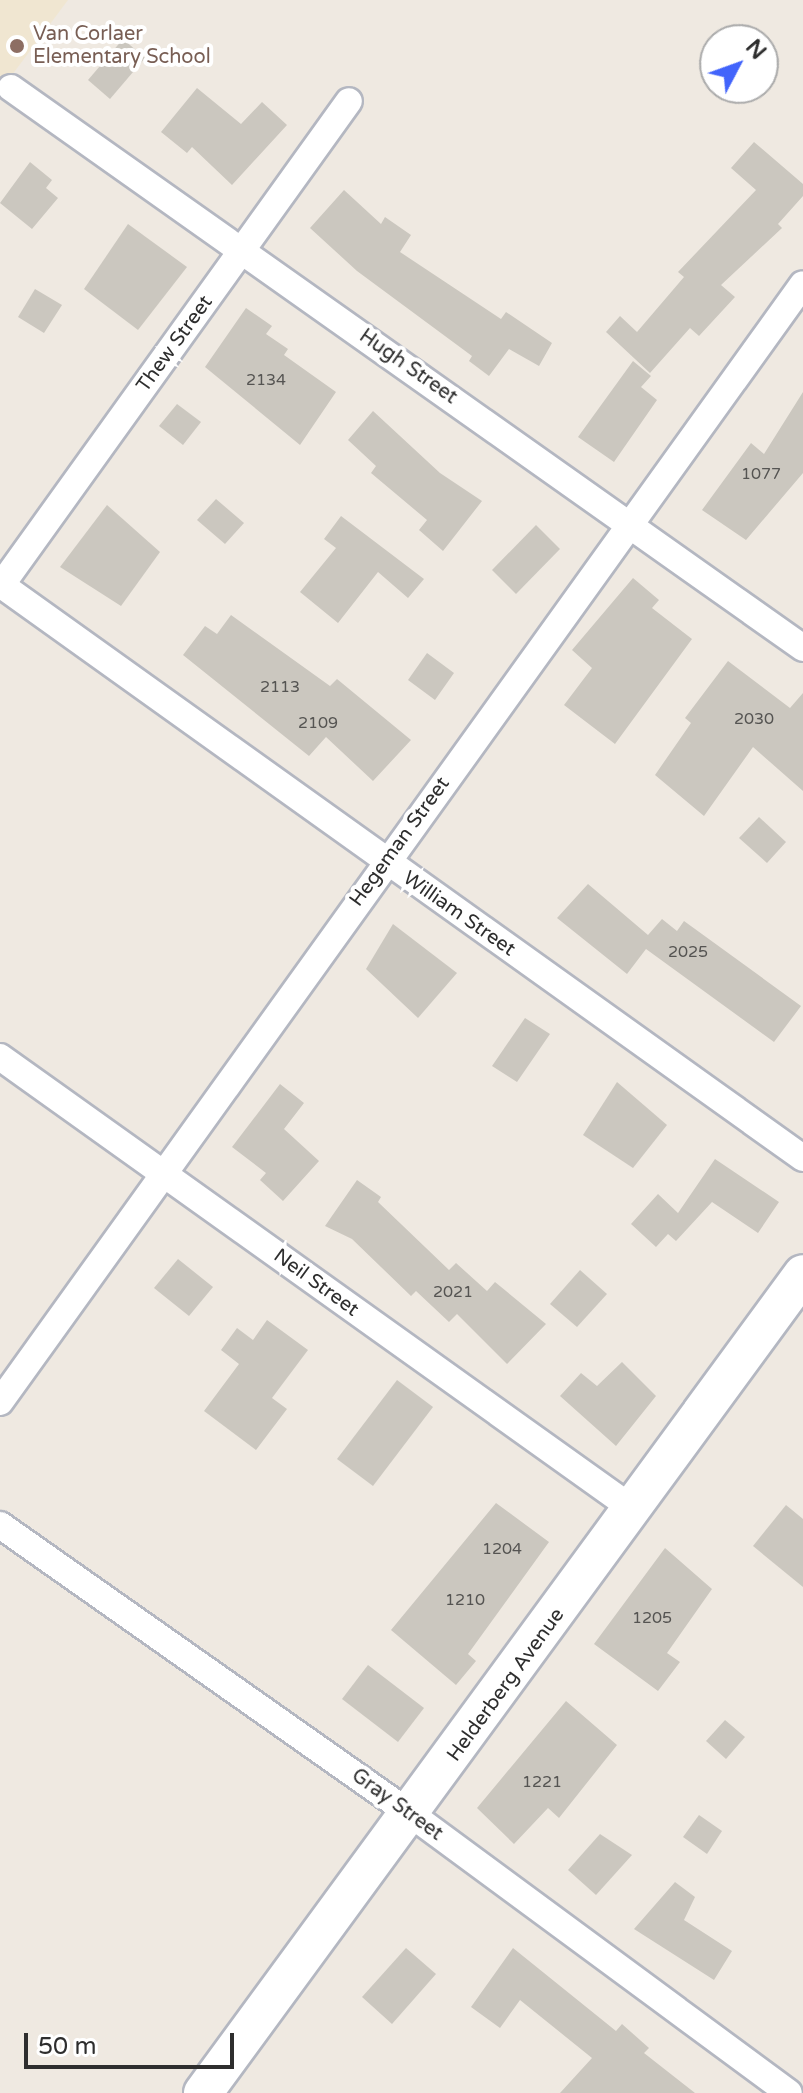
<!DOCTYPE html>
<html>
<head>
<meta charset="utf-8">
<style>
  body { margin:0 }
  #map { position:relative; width:803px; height:2093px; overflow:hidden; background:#efe9e1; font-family:"Varela Round",sans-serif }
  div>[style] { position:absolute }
  .education>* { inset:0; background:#f0e6d1 }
  .building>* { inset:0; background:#cbc7bf }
  .roads { filter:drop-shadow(2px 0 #b4b7c1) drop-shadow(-2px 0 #b4b7c1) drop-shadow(0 2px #b4b7c1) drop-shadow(0 -2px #b4b7c1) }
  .street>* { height:26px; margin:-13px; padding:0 13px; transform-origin:13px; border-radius:13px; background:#fff }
  .secondary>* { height:38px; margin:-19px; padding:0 19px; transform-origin:19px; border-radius:19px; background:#fff }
  .dots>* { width:22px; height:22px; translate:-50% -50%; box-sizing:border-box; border:4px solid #fff; border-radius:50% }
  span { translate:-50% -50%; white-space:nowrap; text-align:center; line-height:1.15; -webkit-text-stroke:8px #fff; paint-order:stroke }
  .number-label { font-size:16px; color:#555452 }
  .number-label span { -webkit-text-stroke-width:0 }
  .education-label { font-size:20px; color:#785e54 }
  .left { translate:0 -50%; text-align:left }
  .street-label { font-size:20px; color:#2e2e2e }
  .north { position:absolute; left:699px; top:24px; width:80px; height:80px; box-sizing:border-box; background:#fff; border:2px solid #ababab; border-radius:50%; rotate:49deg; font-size:22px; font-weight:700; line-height:32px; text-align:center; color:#2e2e2e }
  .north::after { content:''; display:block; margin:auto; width:28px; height:36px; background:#4264fb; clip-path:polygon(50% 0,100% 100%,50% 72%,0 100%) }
  .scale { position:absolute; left:24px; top:2033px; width:210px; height:36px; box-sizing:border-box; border:4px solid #2e2e2e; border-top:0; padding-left:10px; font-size:24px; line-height:28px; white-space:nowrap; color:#2e2e2e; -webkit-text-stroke:6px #fff; paint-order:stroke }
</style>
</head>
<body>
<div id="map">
  <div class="education">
    <i style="clip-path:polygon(0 0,68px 0,0 91px)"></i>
  </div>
  <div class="building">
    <i style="clip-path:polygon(123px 39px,145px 58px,110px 99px,88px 80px)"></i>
    <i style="clip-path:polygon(197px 88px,241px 124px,262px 102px,287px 125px,232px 185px,192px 147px,187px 153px,161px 132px)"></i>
    <i style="clip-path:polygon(754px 142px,803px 184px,803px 196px,778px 224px,782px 228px,721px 285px,735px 297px,699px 336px,690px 328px,650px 373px,606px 332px,620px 316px,637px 332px,684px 277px,678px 272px,756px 190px,731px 168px)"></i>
    <i style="clip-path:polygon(30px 162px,52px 180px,46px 188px,58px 198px,32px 229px,0 203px)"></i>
    <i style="clip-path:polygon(344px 190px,381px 224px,385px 217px,411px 235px,400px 252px,501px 319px,506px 312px,552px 343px,539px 366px,509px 349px,489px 376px,469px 361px,472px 356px,357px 271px,310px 228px)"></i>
    <i style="clip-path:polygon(128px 224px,187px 267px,138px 330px,84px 289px)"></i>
    <i style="clip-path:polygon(35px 289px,62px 305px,44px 333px,18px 317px)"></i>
    <i style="clip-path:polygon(246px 308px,272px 326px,266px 334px,288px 349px,284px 355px,336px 392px,300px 445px,205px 367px)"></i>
    <i style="clip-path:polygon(633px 361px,651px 376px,641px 387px,657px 400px,614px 462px,578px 437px)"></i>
    <i style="clip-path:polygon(803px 392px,803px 473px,746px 540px,702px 510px,751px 443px,764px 454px)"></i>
    <i style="clip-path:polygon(177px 404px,201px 422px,183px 445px,159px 426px)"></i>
    <i style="clip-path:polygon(373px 411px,440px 473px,482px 501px,443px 551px,419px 530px,427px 520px,371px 473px,376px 466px,348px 440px)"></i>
    <i style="clip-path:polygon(216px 499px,244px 523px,225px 544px,197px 520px)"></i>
    <i style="clip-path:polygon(107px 505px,160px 552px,121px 606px,60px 567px)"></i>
    <i style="clip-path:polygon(341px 516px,424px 579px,408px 598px,378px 572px,338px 623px,300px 592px,336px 548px,324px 539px)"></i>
    <i style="clip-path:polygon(536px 525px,560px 549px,516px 594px,492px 570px)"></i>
    <i style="clip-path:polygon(633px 578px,659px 600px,652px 608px,692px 639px,615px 744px,564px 705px,592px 668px,572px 650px)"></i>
    <i style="clip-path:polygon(231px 615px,330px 686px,337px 679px,411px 740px,373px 781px,326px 737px,309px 756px,183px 655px,205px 626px,217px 634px)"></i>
    <i style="clip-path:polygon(427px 653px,454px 673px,435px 700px,408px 680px)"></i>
    <i style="clip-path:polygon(728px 661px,790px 708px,803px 693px,803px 791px,753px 747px,704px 816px,655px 775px,691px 723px,685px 718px)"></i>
    <i style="clip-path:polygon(759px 817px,786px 842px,767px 863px,739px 838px)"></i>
    <i style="clip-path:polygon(588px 884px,648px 935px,662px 919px,677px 931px,684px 921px,801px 1006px,774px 1042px,646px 949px,627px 974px,557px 918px)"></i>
    <i style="clip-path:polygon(393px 924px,457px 973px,418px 1018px,366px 969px)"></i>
    <i style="clip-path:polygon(525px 1018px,550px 1034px,517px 1082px,492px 1066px)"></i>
    <i style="clip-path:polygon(617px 1082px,667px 1125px,633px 1168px,583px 1135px)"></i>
    <i style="clip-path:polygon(280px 1084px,304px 1103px,284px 1129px,319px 1161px,283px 1201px,260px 1180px,266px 1173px,232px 1147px)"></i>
    <i style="clip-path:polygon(715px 1159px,779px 1202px,758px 1233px,712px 1202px,676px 1241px,668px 1234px,656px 1247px,631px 1224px,658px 1194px,678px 1213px)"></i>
    <i style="clip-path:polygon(357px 1180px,381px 1197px,378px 1202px,449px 1270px,456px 1263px,487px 1291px,495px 1282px,546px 1324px,507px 1364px,457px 1314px,449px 1322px,416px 1291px,411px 1296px,352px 1239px,325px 1226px)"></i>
    <i style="clip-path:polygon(178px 1259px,213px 1287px,189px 1316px,154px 1288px)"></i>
    <i style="clip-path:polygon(580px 1270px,607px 1294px,577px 1327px,550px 1304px)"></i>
    <i style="clip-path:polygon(267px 1320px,308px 1350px,272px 1398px,287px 1409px,256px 1450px,204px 1411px,239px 1364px,221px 1350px,237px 1328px,253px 1340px)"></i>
    <i style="clip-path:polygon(622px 1362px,656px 1396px,616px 1446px,560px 1396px,581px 1373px,597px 1386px)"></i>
    <i style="clip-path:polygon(397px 1380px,433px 1407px,373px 1486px,337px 1459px)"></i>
    <i style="clip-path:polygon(496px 1503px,549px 1542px,468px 1654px,476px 1661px,456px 1685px,391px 1630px)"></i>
    <i style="clip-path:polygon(786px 1505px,803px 1519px,803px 1587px,753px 1546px)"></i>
    <i style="clip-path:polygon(665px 1548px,712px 1589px,667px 1653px,680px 1662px,658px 1691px,594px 1644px)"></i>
    <i style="clip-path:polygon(368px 1665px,424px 1708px,398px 1742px,342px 1699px)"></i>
    <i style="clip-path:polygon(566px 1701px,617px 1745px,559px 1818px,548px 1808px,514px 1844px,477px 1808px)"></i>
    <i style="clip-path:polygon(725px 1720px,745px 1737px,726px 1759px,706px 1741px)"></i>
    <i style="clip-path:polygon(699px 1815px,722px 1831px,707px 1854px,683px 1837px)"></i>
    <i style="clip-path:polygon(600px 1834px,632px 1855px,596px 1895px,568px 1870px)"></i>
    <i style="clip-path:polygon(675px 1882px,695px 1897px,684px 1920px,732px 1951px,714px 1980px,634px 1929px)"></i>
    <i style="clip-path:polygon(406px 1948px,436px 1974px,392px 2024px,362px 1997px)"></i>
    <i style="clip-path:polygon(513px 1948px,616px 2031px,622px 2024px,649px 2048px,644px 2053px,695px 2093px,560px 2093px,592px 2058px,520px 2000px,500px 2028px,471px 2007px)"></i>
  </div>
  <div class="roads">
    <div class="street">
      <i style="left:11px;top:88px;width:970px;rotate:35.26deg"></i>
      <i style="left:0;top:584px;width:987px;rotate:35.56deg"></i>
      <i style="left:0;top:587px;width:598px;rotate:-54.32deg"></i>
      <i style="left:0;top:1057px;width:778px;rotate:35.53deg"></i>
      <i style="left:0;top:1402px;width:1376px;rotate:-54.31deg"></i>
      <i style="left:0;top:1525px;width:504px;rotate:35.14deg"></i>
      <i style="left:412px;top:1815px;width:468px;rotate:36.4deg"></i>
    </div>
    <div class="secondary">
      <i style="left:203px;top:2093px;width:1015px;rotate:-53.77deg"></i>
    </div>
  </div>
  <div class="dots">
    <i style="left:17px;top:46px;background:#8d6e63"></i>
  </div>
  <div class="number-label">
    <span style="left:266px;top:380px">2134</span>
    <span style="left:761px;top:474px">1077</span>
    <span style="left:280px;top:687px">2113</span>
    <span style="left:754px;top:719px">2030</span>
    <span style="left:318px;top:723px">2109</span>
    <span style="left:688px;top:952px">2025</span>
    <span style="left:453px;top:1292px">2021</span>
    <span style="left:502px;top:1549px">1204</span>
    <span style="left:465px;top:1600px">1210</span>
    <span style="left:652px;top:1618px">1205</span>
    <span style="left:542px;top:1782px">1221</span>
  </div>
  <div class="education-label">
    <span class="left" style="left:33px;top:46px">Van Corlaer<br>Elementary School</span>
  </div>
  <div class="street-label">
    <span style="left:175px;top:344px;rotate:-54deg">Thew Street</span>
    <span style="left:408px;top:367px;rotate:35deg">Hugh Street</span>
    <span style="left:400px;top:842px;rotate:-54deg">Hegeman Street</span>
    <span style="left:459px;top:914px;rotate:35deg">William Street</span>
    <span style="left:316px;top:1283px;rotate:36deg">Neil Street</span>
    <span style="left:506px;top:1685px;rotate:-54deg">Helderberg Avenue</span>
    <span style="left:397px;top:1805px;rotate:36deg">Gray Street</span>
  </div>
  <div class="north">N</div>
  <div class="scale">50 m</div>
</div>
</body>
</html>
